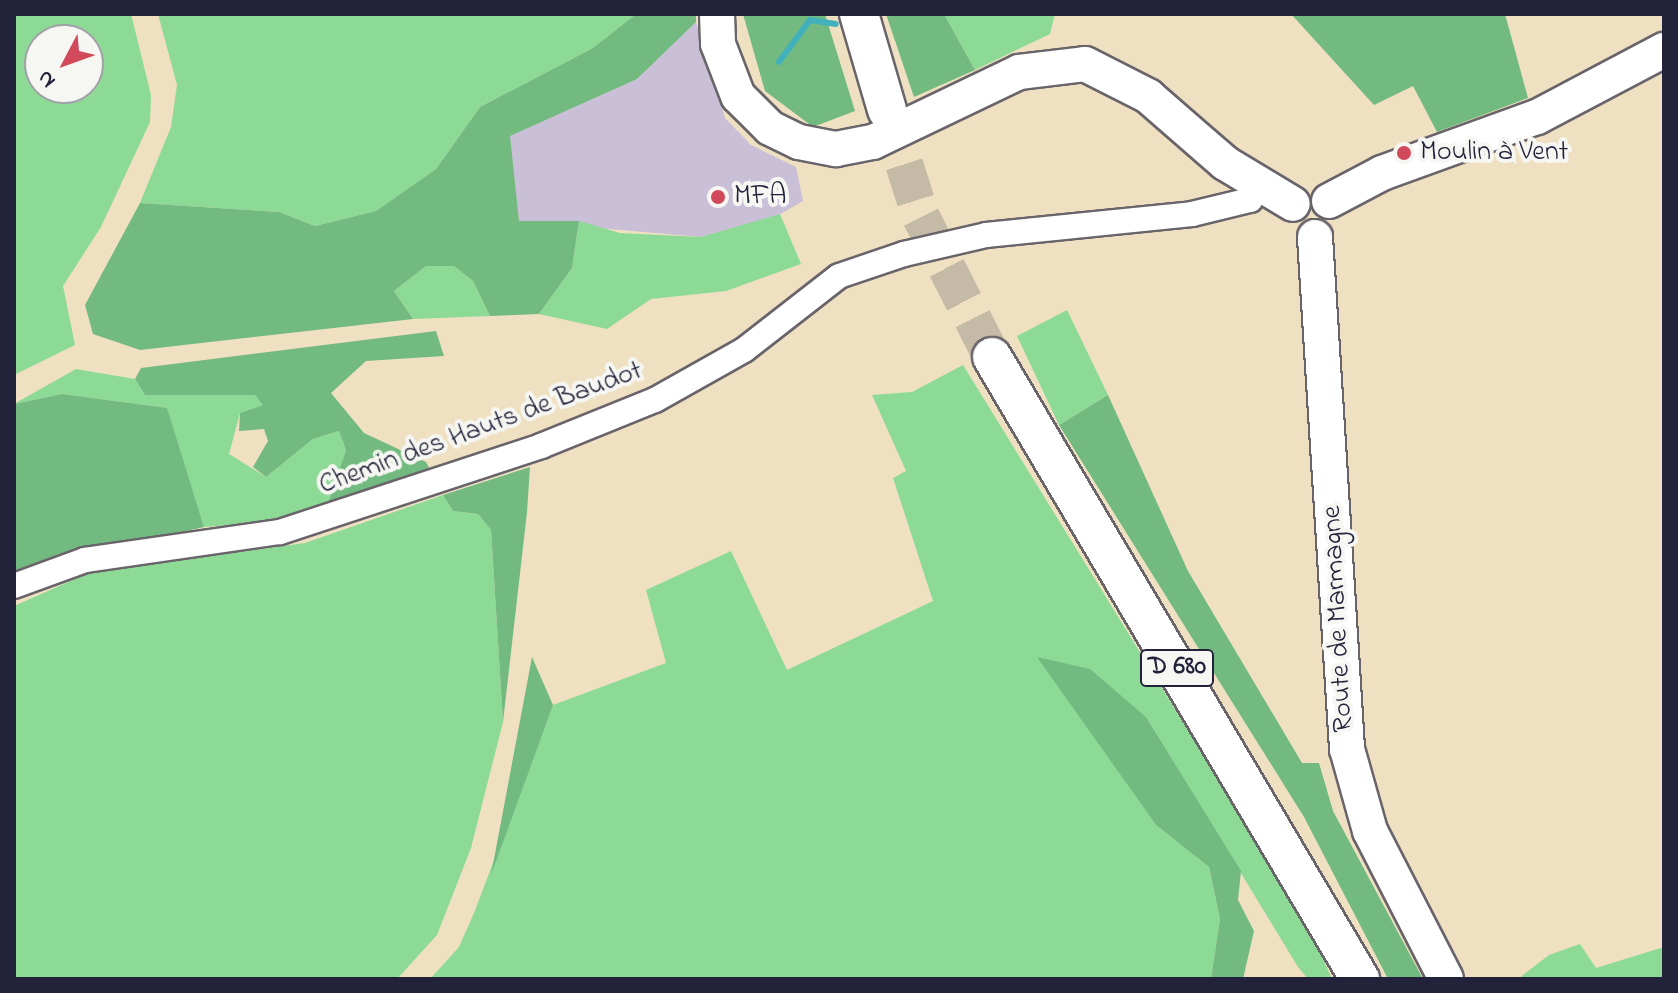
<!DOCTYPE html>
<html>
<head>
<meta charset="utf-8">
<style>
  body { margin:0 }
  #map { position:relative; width:1678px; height:993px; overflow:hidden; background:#eee0c1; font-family:"Indie Flower",sans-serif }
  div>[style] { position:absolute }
  .industrial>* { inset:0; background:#c9bfd7 }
  .green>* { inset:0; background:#8dda97 }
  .forest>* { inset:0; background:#72ba80 }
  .stream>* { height:6px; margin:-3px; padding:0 3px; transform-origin:3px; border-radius:3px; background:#42b1bb }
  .primary-tunnel>* { height:38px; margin-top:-19px; transform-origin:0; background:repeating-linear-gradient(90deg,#c5baa6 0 38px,transparent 0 57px) }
  .roads { filter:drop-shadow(2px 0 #69646a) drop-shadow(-2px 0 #69646a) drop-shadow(0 2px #69646a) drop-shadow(0 -2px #69646a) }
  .street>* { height:24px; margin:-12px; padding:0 12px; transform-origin:12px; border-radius:12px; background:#fff }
  .secondary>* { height:34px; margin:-17px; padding:0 17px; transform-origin:17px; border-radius:17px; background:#fff }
  .primary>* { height:38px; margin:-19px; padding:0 19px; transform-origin:19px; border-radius:19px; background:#fff }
  .dots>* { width:22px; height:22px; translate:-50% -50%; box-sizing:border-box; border:4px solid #f6f6f2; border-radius:50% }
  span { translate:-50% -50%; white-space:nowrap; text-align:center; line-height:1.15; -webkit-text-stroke:8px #f6f6f2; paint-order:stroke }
  .shield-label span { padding:2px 6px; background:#f6f6f2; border:2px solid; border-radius:6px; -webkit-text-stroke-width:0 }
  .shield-label { font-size:26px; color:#22223b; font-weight:700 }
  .poi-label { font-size:28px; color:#22223b }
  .left { translate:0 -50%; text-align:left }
  .street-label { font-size:28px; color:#22223b }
  .frame { position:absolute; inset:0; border:16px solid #22223b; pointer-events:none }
  .north { position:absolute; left:24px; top:24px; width:80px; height:80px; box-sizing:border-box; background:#f6f6f2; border:2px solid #a1a1a9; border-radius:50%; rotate:229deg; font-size:22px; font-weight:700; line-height:32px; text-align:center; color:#22223b }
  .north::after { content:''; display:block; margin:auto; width:28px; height:36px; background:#d1495b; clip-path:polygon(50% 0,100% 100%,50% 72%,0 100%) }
</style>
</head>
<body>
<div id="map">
  <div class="industrial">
    <i style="clip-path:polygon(696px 22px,725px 118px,751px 145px,796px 167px,803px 201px,763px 224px,701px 237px,519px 221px,509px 136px,637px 79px)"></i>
  </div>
  <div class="green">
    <i style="clip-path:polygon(evenodd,14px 14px,131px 14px,151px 95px,150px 122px,101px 227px,63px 286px,75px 345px,14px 375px,14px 14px,40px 40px,88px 40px,88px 88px,40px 88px,40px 40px)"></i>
    <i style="clip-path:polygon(158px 14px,636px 14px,593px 48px,480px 107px,436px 169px,376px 211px,315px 226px,279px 212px,140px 203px,171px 127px,177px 85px)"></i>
    <i style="clip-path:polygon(944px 14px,1055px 14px,1050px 34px,975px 70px)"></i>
    <i style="clip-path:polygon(780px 214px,801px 264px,726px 291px,651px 299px,607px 329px,539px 314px,572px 268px,579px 221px,620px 233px,701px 237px)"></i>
    <i style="clip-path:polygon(426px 266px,454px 266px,473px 281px,490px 316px,413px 319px,394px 291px)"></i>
    <i style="clip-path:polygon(1067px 310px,1108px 395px,1059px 425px,1017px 336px)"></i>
    <i style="clip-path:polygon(963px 365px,1306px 922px,1332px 979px,1308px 979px,1298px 967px,1146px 717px,1039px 657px,1156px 825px,1209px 867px,1220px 919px,1211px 979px,430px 979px,459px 947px,474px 913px,553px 705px,666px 663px,646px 590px,731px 551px,787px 670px,933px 601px,893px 478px,906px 471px,872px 395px,912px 392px)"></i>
    <i style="clip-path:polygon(76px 369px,135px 379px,145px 395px,255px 394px,264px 405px,240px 413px,229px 454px,266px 477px,313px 439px,339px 431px,346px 450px,327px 506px,269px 522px,204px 527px,166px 408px,62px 394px,14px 404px)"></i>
    <i style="clip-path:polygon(443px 495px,453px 511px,478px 514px,491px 530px,503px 722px,471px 848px,437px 935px,397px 979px,14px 979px,14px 606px,91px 572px,305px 543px)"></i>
    <i style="clip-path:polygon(1580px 944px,1596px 968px,1664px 947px,1664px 979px,1518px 979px,1549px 955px)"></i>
  </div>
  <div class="forest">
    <i style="clip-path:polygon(636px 14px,696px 14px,696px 22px,637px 79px,510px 136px,519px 221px,579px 221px,572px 268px,539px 314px,490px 316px,473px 281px,454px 266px,426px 266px,394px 291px,413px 319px,140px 350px,93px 334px,85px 305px,140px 203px,279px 212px,315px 226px,376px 211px,436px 169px,480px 107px,593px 48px)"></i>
    <i style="clip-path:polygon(743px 14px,825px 14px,855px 111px,813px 127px,765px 91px)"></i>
    <i style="clip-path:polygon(886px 14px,944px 14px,975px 70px,914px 97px)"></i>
    <i style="clip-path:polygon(1291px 14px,1505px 14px,1528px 98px,1437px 132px,1413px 86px,1374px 105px)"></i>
    <i style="clip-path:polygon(436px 331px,444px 356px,366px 361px,331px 393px,364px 433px,426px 462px,432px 473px,327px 506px,346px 450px,339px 431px,313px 439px,266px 477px,253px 467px,268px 441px,264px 429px,239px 431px,240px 413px,263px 405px,255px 395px,145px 395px,135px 379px,141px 368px)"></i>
    <i style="clip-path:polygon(62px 394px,167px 408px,204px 527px,46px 563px,14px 578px,14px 404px)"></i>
    <i style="clip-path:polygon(1108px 395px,1188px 571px,1302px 763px,1319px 763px,1333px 811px,1423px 979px,1388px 979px,1304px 817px,1059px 425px)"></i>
    <i style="clip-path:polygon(530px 467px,527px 512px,503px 722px,491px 530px,478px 514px,453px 511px,443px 495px)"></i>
    <i style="clip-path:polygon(532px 657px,553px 705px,491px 875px)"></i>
    <i style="clip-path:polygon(1037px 657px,1090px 669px,1146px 717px,1241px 871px,1238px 900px,1254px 931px,1243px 979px,1211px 979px,1220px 919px,1209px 867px,1156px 825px)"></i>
  </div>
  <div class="stream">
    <i style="left:779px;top:62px;width:52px;rotate:-53.6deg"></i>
    <i style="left:810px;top:20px;width:26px;rotate:9deg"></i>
  </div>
  <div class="primary-tunnel">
    <i style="left:887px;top:110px;width:112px;rotate:72.4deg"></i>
    <i style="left:921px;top:217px;width:157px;rotate:63.1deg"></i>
  </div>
  <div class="roads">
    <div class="street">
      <i style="left:14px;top:586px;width:76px;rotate:-20.1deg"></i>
      <i style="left:85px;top:560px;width:197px;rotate:-8.2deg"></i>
      <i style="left:280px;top:532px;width:275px;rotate:-18.2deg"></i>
      <i style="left:541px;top:446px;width:123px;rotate:-22deg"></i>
      <i style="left:655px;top:400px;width:102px;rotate:-29.3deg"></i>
      <i style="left:744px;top:350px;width:120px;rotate:-37.9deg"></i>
      <i style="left:839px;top:276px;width:69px;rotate:-18.7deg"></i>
      <i style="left:904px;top:254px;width:84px;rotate:-13deg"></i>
      <i style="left:986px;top:235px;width:207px;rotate:-5.8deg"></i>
      <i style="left:1192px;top:214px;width:60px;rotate:-13.6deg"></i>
      <i style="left:1250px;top:200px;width:17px;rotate:-50deg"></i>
    </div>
    <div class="secondary">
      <i style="left:717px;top:14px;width:30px;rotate:88deg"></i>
      <i style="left:718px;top:44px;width:56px;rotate:69deg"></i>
      <i style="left:738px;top:96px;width:45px;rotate:45deg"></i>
      <i style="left:770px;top:128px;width:32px;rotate:26deg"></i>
      <i style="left:799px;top:142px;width:38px;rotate:11deg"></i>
      <i style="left:836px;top:149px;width:38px;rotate:-11deg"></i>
      <i style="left:873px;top:142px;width:162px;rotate:-25.6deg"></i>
      <i style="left:1019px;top:72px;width:66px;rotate:-6.9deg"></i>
      <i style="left:1085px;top:64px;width:71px;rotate:26.9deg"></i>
      <i style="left:1148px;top:96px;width:102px;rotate:41deg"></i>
      <i style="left:1225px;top:163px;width:79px;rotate:31.1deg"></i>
      <i style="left:1329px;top:201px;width:60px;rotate:-27.8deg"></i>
      <i style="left:1382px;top:173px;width:165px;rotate:-19.9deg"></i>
      <i style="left:1537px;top:117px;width:144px;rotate:-27.8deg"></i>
      <i style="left:1315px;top:237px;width:513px;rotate:86.42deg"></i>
      <i style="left:1347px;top:749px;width:85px;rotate:74.3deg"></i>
      <i style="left:1370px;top:831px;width:166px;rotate:62.8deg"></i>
    </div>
    <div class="primary">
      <i style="left:859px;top:14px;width:100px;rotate:73.7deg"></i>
      <i style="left:992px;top:357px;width:723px;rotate:59.39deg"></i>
    </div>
  </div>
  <div class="dots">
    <i style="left:1404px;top:153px;background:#d1495b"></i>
    <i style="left:718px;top:197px;background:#d1495b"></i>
  </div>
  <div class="shield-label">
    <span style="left:1177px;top:668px">D 680</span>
  </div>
  <div class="poi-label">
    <span class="left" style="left:1420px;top:153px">Moulin à Vent</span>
    <span class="left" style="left:734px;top:197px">MFA</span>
  </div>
  <div class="street-label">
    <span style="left:481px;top:429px;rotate:-20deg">Chemin des Hauts de Baudot</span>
    <span style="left:1339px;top:619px;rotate:-93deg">Route de Marmagne</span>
  </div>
  <div class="frame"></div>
  <div class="north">N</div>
</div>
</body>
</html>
